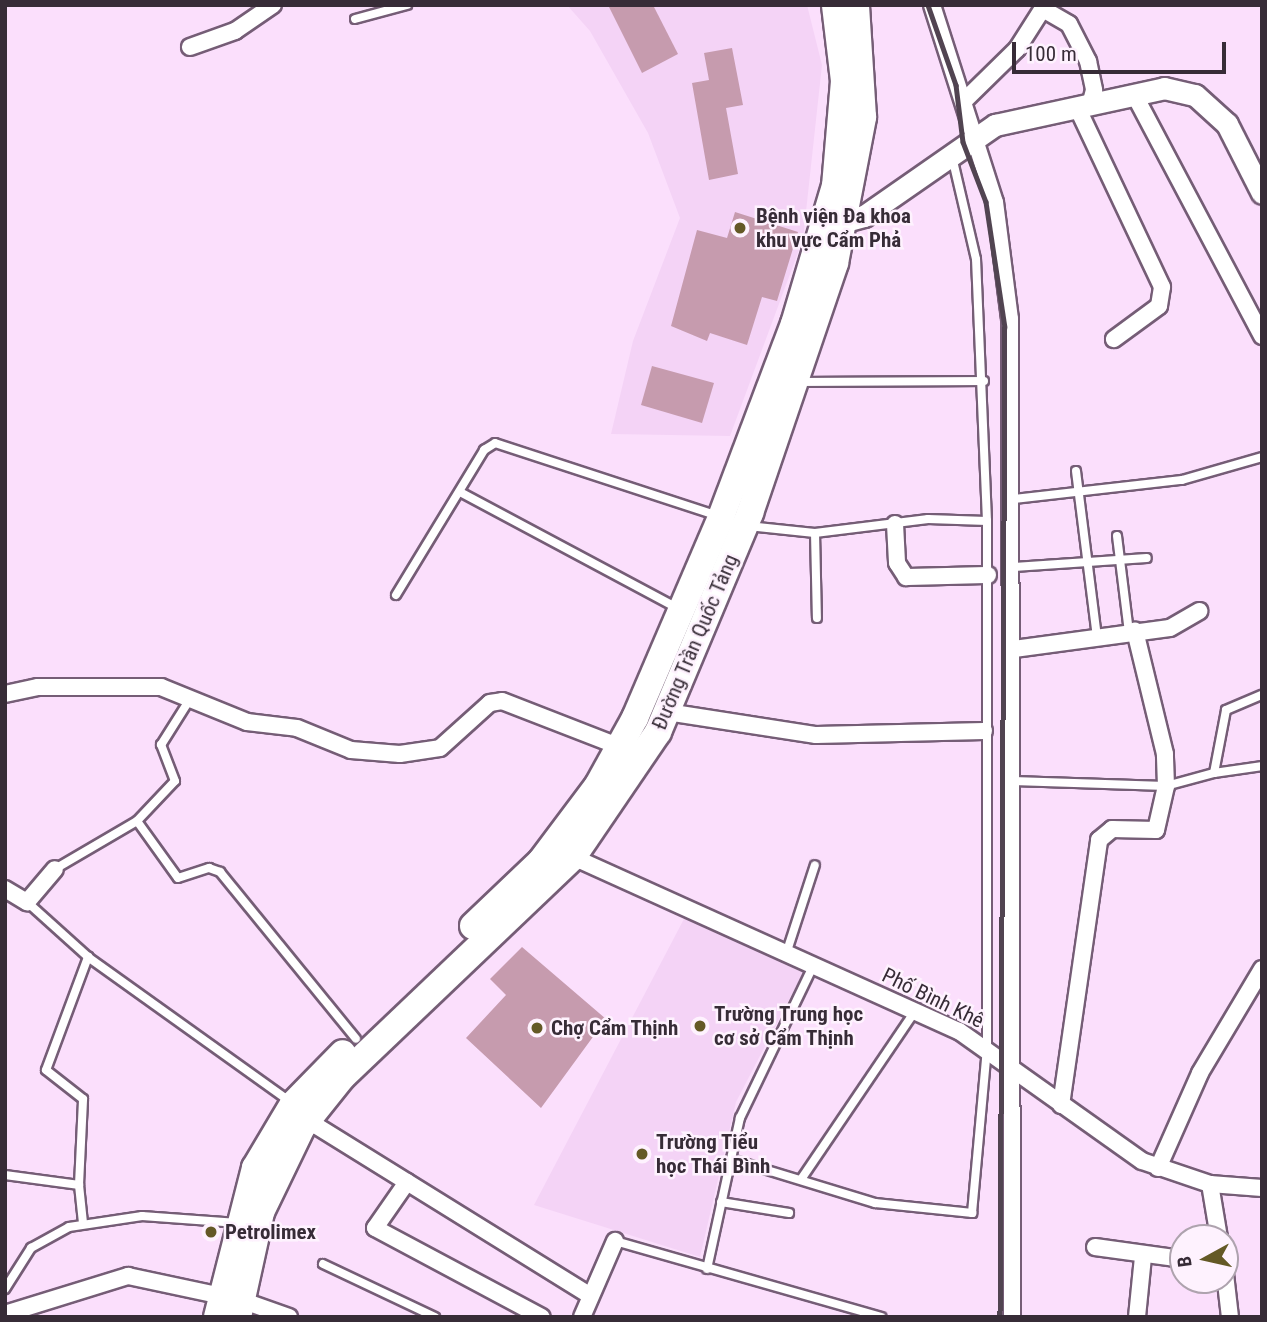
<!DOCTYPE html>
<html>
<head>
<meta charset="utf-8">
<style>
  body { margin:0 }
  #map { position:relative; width:1267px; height:1322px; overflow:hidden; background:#fbdffc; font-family:"Roboto Condensed",sans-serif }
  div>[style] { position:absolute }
  .built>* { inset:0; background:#f4d3f6 }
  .building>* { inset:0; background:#c69bae }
  .roads { filter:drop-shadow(2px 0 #755d76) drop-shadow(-2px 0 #755d76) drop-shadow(0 2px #755d76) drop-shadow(0 -2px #755d76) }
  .service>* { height:8px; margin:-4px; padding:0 4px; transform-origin:4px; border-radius:4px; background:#fff }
  .minor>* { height:16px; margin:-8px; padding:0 8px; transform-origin:8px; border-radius:8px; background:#fff }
  .tertiary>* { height:21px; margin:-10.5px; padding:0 10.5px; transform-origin:10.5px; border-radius:10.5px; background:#fff }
  .trunk>* { height:26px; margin:-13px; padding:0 13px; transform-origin:13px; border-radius:13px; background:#fff }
  .rail>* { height:4.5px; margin:-2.25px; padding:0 2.25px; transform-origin:2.25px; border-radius:2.25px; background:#514451 }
  .dots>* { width:19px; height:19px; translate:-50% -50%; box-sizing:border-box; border:4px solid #fef2fe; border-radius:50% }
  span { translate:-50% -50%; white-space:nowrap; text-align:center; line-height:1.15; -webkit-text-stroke:5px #fef2fe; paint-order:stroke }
  .poi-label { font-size:21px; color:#372c37; font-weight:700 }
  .left { translate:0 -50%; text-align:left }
  .street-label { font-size:21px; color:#372c37 }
  .frame { position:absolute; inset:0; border:7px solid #372c37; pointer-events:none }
  .north { position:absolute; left:1169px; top:1224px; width:70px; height:70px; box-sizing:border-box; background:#fef2fe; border:2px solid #aea3ae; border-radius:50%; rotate:262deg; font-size:19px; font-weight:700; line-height:28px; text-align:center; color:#372c37 }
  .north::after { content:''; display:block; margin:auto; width:24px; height:32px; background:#645926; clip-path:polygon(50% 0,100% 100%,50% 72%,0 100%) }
  .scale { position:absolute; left:1012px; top:42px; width:214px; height:32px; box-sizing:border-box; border:4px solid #372c37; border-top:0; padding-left:9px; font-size:21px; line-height:24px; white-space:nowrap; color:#372c37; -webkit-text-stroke:5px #fef2fe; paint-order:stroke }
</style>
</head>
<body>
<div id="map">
  <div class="built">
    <i style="clip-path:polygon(567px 5px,807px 5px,822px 65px,803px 239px,730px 436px,611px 434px,633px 341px,680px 218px,648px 133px,590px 31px)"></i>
    <i style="clip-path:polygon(685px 917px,804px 971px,736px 1102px,700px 1257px,534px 1205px)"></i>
  </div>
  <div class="building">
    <i style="clip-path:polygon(608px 5px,653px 5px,678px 54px,642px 73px)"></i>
    <i style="clip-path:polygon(732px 48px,743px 105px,726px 108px,738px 174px,709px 180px,692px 83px,709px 80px,704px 53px)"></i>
    <i style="clip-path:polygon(735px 212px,798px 232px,777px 301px,762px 297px,747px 345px,710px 333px,707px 341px,671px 326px,697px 230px,727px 238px)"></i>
    <i style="clip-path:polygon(652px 366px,714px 383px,702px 423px,641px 405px)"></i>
    <i style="clip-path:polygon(522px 947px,606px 1019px,541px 1108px,466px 1038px,506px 995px,490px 979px)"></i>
  </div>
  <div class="roads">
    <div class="service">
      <i style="left:355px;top:19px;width:54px;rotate:-15.1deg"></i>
      <i style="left:800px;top:382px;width:184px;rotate:-0.3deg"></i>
      <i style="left:1076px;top:471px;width:168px;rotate:82.8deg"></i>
      <i style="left:460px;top:492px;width:246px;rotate:28.1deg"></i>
      <i style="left:1014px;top:499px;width:169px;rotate:-6.5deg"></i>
      <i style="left:1182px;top:480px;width:83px;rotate:-16deg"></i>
      <i style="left:748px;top:526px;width:67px;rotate:6deg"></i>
      <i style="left:815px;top:533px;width:114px;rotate:-7.1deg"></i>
      <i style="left:928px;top:519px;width:59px;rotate:1.9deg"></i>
      <i style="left:815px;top:533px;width:85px;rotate:88.7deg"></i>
      <i style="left:1117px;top:536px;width:97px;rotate:82.9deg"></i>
      <i style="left:1014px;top:567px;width:133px;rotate:-3.9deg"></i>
      <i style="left:396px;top:595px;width:170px;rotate:-58.7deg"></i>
      <i style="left:484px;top:450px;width:13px;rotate:-32deg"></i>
      <i style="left:495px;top:443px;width:235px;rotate:18.1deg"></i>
      <i style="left:1214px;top:773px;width:49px;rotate:-8.3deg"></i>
      <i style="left:1013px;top:781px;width:153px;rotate:1.9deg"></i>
      <i style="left:1166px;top:786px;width:50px;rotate:-15.2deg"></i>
      <i style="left:1214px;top:773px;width:64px;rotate:-79.2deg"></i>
      <i style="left:1226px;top:710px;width:39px;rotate:-23deg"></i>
      <i style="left:137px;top:821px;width:70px;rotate:54.3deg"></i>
      <i style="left:178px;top:878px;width:33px;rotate:-18deg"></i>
      <i style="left:209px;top:868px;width:12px;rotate:20deg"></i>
      <i style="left:220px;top:872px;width:215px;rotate:50.8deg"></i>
      <i style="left:55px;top:869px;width:95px;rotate:-30.3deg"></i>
      <i style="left:137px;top:821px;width:55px;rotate:-46.5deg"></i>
      <i style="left:175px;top:781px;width:39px;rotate:-111deg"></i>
      <i style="left:161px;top:745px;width:54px;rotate:-57.8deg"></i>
      <i style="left:27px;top:902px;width:82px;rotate:42deg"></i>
      <i style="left:88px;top:957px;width:247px;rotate:35.6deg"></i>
      <i style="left:787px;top:951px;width:90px;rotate:-72deg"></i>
      <i style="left:731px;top:1159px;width:151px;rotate:17deg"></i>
      <i style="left:875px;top:1203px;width:98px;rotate:5.9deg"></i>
      <i style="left:972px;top:1213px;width:166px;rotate:-84.8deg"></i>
      <i style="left:987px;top:1048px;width:527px;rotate:-90deg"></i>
      <i style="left:987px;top:521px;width:262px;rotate:-92.4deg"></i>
      <i style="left:976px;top:259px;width:105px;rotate:-103.2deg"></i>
      <i style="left:5px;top:1175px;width:75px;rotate:7.7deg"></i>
      <i style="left:79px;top:1185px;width:39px;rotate:84deg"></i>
      <i style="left:802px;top:1178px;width:202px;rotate:-55.9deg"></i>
      <i style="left:79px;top:1185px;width:86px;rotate:-87.3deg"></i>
      <i style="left:83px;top:1099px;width:47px;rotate:-141.9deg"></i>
      <i style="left:46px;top:1070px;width:121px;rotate:-69.6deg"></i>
      <i style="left:721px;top:1202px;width:69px;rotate:9.2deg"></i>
      <i style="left:615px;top:1241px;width:277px;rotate:15.9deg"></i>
      <i style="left:323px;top:1264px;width:124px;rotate:25.3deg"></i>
      <i style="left:707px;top:1269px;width:155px;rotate:-77.7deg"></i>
      <i style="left:740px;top:1118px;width:171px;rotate:-64.3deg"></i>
      <i style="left:5px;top:1289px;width:49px;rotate:-57.6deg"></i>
      <i style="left:31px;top:1248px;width:43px;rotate:-28.9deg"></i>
      <i style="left:69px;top:1227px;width:74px;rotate:-8.6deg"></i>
      <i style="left:142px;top:1216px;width:96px;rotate:4.2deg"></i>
    </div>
    <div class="minor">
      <i style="left:932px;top:5px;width:207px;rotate:72.3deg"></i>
      <i style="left:995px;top:202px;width:118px;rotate:82.7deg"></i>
      <i style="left:1010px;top:319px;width:998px;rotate:89.89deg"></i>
      <i style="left:1043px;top:9px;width:30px;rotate:30deg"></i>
      <i style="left:1069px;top:24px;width:42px;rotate:62.8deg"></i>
      <i style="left:1088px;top:61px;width:30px;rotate:78deg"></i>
      <i style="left:1094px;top:90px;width:16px;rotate:105deg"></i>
      <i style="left:190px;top:47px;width:48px;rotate:-19.6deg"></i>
      <i style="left:235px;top:31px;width:46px;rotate:-34.4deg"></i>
      <i style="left:1134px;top:94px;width:274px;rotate:62.1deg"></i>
      <i style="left:966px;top:99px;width:71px;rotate:-44.4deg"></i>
      <i style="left:1017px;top:49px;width:52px;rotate:-57.5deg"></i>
      <i style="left:1077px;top:107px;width:199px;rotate:64.7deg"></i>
      <i style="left:1162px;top:287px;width:19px;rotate:99deg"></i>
      <i style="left:1159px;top:306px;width:56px;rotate:143.7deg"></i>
      <i style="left:895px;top:524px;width:39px;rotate:87deg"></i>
      <i style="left:897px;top:563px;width:17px;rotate:57deg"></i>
      <i style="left:906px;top:577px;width:82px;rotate:-1.4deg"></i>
      <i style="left:1014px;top:649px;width:157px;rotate:-7.7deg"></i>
      <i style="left:1170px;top:628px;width:34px;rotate:-30deg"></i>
      <i style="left:5px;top:694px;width:34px;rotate:-12deg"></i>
      <i style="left:38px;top:687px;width:123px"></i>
      <i style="left:161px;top:687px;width:93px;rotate:22.1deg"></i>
      <i style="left:247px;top:722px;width:50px;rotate:6.8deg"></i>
      <i style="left:297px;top:728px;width:58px;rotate:22.2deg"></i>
      <i style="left:351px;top:750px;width:49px;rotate:4.7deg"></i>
      <i style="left:400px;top:754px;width:40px;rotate:-8.5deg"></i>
      <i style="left:440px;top:748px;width:67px;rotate:-42deg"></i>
      <i style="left:490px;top:703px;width:12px;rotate:-9deg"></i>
      <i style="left:502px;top:701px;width:124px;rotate:21.2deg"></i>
      <i style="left:667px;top:712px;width:151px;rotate:8.8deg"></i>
      <i style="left:816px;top:735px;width:168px;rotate:-1.4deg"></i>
      <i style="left:573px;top:857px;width:423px;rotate:24.3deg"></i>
      <i style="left:959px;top:1031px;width:224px;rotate:35.4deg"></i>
      <i style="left:1142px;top:1161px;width:72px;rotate:18.7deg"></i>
      <i style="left:1210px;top:1184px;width:52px;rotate:4.4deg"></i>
      <i style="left:5px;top:889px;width:26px;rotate:31deg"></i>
      <i style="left:27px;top:902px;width:43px;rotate:-49.7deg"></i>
      <i style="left:1061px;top:1105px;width:268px;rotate:-81.8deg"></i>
      <i style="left:1099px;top:840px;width:17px;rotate:-40deg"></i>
      <i style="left:1112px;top:829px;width:44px;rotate:1.3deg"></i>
      <i style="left:1156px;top:830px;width:45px;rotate:-77.2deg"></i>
      <i style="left:1166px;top:786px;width:32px;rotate:-92deg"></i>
      <i style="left:1165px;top:754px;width:127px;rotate:-103.7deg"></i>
      <i style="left:307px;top:1120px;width:332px;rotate:31.8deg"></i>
      <i style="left:1158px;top:1168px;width:104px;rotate:-66.1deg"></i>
      <i style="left:1200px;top:1073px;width:121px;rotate:-59.2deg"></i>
      <i style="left:407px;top:1182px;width:56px;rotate:124.8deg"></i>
      <i style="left:375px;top:1228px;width:189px;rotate:28.1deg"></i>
      <i style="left:1210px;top:1184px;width:55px;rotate:80.5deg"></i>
      <i style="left:1095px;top:1247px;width:89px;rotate:7.8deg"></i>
      <i style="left:1225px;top:1274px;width:43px;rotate:83.4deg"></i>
      <i style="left:241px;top:1300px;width:51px;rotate:19.5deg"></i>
      <i style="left:5px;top:1314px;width:129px;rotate:-17.2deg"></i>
      <i style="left:128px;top:1276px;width:96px;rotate:12deg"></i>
      <i style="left:582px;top:1317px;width:83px;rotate:-66.5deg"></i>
      <i style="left:1137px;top:1317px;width:60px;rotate:-84.3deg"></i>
    </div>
    <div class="tertiary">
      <i style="left:845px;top:221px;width:20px;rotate:-15deg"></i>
      <i style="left:864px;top:216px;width:160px;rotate:-34.8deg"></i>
      <i style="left:995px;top:125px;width:173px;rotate:-12.3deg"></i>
      <i style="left:1164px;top:88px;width:32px;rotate:13deg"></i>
      <i style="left:1195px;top:95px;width:43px;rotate:42.2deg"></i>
      <i style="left:1227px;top:124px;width:77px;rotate:63.1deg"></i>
    </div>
    <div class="trunk">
      <i style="left:473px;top:926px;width:94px;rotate:-43.7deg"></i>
      <i style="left:541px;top:861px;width:95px;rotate:-53.1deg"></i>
      <i style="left:598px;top:785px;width:77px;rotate:-61.1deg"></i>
      <i style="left:635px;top:718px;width:219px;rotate:-66.8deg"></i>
      <i style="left:721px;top:517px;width:206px;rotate:-69.3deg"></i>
      <i style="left:794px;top:324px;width:144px;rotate:-73.5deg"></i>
      <i style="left:835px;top:186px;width:105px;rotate:-85.1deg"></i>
      <i style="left:844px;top:81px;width:77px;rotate:-96.8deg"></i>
      <i style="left:217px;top:1317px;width:154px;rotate:-75.7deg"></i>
      <i style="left:255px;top:1168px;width:74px;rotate:-59.3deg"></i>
      <i style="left:293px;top:1104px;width:71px;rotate:-45.6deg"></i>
      <i style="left:238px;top:1317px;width:107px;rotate:-77.6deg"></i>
      <i style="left:261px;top:1212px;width:94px;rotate:-64.2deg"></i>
      <i style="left:302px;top:1127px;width:64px;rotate:-51.3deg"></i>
      <i style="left:342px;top:1077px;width:319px;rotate:-43.6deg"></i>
      <i style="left:573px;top:857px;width:151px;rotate:-55.8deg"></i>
      <i style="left:658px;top:732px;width:238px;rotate:-67.2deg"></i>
      <i style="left:750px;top:513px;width:264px;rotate:-71.2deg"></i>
      <i style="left:835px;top:263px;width:149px;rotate:-79.1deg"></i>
      <i style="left:863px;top:117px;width:112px;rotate:-93.6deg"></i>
    </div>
  </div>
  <div class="rail">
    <i style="left:928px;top:5px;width:85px;rotate:70.7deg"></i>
    <i style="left:956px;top:85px;width:57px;rotate:83deg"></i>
    <i style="left:963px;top:142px;width:64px;rotate:69deg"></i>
    <i style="left:986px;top:202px;width:126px;rotate:81.4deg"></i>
    <i style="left:1005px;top:327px;width:990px;rotate:90.29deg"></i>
  </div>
  <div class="dots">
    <i style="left:740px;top:228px;background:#645926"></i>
    <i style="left:700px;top:1026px;background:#645926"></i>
    <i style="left:537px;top:1028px;background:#645926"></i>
    <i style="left:642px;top:1154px;background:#645926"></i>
    <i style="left:211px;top:1232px;background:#645926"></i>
  </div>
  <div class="poi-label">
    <span class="left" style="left:756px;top:228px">Bệnh viện Đa khoa<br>khu vực Cẩm Phả</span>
    <span class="left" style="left:714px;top:1026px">Trường Trung học<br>cơ sở Cẩm Thịnh</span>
    <span class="left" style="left:551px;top:1028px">Chợ Cẩm Thịnh</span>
    <span class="left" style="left:656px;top:1154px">Trường Tiểu<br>học Thái Bình</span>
    <span class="left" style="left:225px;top:1232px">Petrolimex</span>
  </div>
  <div class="street-label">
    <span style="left:695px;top:642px;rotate:-67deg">Đường Trần Quốc Tảng</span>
    <span style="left:933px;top:998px;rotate:26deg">Phố Bình Khê</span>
  </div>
  <div class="frame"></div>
  <div class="north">B</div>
  <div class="scale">100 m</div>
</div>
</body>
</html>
